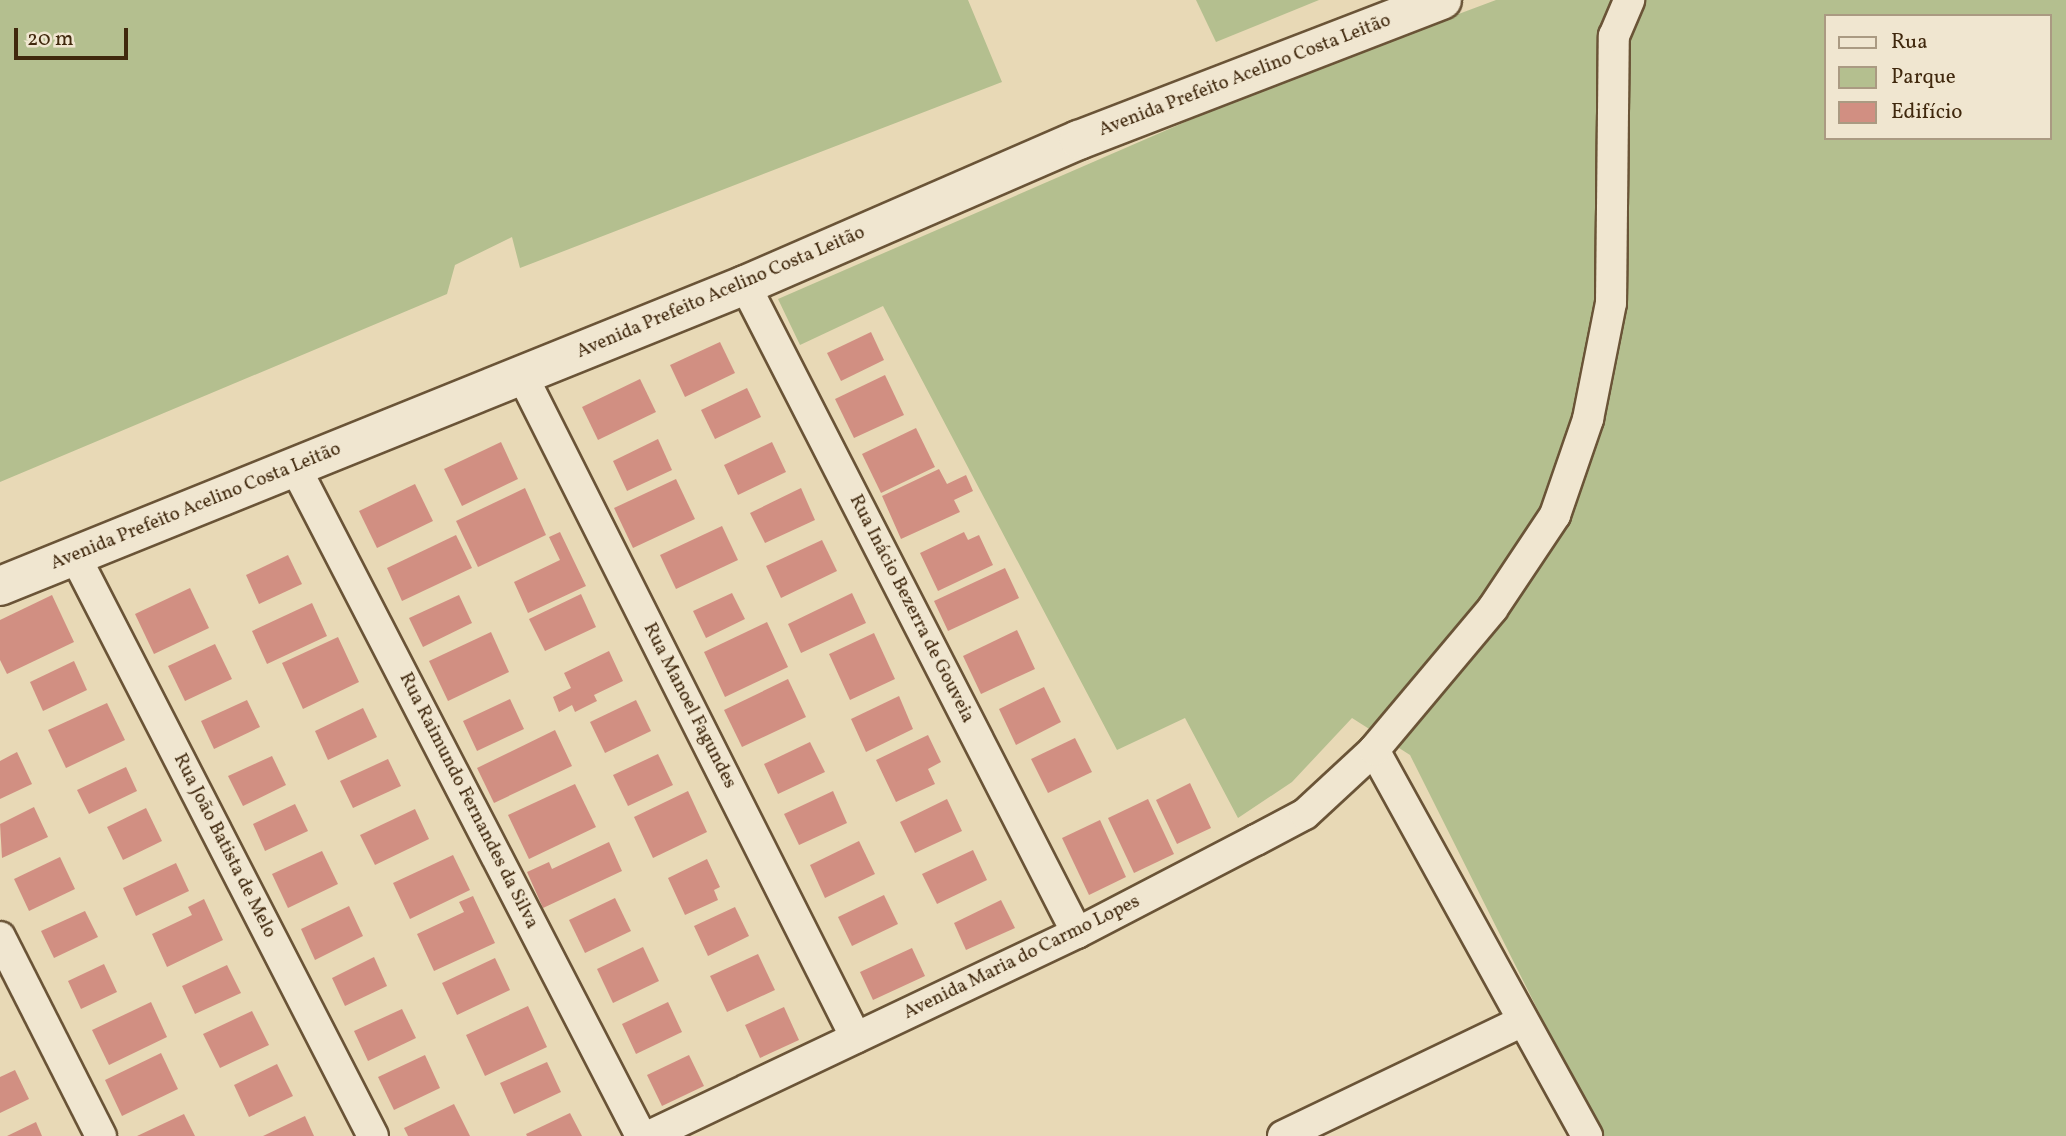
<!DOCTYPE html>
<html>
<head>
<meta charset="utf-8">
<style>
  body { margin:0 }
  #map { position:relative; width:2066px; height:1136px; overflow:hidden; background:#e8d9b6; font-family:Vollkorn,serif }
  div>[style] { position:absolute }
  .green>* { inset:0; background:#b4bf8f }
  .building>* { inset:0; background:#d18f82 }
  .roads { filter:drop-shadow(2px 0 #6a5437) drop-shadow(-2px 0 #6a5437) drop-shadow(0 2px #6a5437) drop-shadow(0 -2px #6a5437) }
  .street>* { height:30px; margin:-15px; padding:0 15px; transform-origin:15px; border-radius:15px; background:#f0e6d0 }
  .secondary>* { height:38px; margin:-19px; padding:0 19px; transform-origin:19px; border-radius:19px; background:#f0e6d0 }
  span { translate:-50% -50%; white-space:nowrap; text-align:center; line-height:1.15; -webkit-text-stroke:6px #f0e6d0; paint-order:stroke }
  .street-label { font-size:19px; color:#40280d }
  .legend { position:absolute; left:1824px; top:14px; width:228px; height:126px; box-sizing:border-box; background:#f0e6d0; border:2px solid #aa9a82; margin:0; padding:9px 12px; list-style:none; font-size:21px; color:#40280d }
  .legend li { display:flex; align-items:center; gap:14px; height:35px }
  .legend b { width:35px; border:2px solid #aa9a82 }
  .scale { position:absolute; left:14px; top:28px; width:114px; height:32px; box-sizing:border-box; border:4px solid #40280d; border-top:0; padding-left:9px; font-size:21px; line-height:24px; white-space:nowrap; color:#40280d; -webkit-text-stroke:5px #f0e6d0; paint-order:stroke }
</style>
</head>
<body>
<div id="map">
  <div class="green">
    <i style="clip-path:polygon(0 0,968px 0,1002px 82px,520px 268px,512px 237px,455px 265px,447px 294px,0 482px)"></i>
    <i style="clip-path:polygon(1196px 0,1319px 0,1216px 42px)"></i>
    <i style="clip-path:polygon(evenodd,1496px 0,2066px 0,2066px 1136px,1601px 1136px,1410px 755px,1352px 718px,1292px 782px,1238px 818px,1185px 718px,1117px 750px,883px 306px,800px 345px,778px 299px,1277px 82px,1496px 0,1826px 16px,2050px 16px,2050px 138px,1826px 138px,1826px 16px)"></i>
  </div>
  <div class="building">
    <i style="clip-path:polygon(871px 332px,884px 360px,841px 381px,827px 353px)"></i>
    <i style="clip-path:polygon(720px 342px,735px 373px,685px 397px,670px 365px)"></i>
    <i style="clip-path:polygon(885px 375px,904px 415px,854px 438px,835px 399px)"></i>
    <i style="clip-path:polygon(640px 379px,656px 412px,598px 440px,582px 407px)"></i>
    <i style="clip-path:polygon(747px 388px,761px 417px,715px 439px,701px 410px)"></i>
    <i style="clip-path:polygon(916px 428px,935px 467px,881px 493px,862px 454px)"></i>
    <i style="clip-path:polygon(658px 439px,672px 470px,627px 491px,613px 461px)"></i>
    <i style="clip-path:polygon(501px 442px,518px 479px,462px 506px,444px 469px)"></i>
    <i style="clip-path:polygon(772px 442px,786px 472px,738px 495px,724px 465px)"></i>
    <i style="clip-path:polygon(939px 469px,947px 484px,966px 475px,973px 491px,954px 500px,960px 512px,901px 539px,882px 496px)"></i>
    <i style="clip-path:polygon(676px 479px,695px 519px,633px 548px,614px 508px)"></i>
    <i style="clip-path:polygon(415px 484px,433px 521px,377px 548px,359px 511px)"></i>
    <i style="clip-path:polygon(525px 488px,546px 535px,478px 567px,456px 521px)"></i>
    <i style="clip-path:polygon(801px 488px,815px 520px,765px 543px,750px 513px)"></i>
    <i style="clip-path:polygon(722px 526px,738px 560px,676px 589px,660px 555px)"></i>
    <i style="clip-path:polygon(560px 532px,586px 586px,528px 613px,514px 582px,560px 560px,549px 537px)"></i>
    <i style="clip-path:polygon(964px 532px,968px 540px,979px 535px,993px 565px,938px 591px,920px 553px)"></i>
    <i style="clip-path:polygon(456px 535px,472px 568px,402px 601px,387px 568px)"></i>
    <i style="clip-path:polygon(822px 540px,837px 571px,781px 598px,766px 566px)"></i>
    <i style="clip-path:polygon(288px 555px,302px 584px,259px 604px,246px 575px)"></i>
    <i style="clip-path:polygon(1005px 568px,1019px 598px,948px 631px,934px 601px)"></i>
    <i style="clip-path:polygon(190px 588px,209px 628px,154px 654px,135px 614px)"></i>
    <i style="clip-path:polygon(732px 593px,745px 619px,706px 638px,693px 611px)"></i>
    <i style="clip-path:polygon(852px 593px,866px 623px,801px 653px,788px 624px)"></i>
    <i style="clip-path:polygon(581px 594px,596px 627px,545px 651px,529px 619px)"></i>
    <i style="clip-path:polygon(52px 595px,74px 642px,7px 674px,0 660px,0 620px)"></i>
    <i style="clip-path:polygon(459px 595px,472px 623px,423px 647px,409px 618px)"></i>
    <i style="clip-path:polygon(312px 603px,327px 636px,267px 664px,252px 631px)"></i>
    <i style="clip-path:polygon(767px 622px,788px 667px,725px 697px,704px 652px)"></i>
    <i style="clip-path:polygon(1017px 630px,1035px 669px,981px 694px,963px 656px)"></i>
    <i style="clip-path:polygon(491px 632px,509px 672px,448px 701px,429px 661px)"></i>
    <i style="clip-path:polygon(874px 633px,895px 679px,850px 700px,829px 654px)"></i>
    <i style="clip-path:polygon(338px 637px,359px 682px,303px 709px,282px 663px)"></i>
    <i style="clip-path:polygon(215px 644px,232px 679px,185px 701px,168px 666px)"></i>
    <i style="clip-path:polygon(609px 651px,623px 681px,594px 695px,597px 701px,575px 712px,572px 705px,559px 712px,553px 697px,571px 688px,564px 673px)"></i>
    <i style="clip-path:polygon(74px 661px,87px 690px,43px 711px,30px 682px)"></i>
    <i style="clip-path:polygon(788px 679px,806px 717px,742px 747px,724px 710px)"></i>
    <i style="clip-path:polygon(1044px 687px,1061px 722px,1016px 745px,999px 709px)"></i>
    <i style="clip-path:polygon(899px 696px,913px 729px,866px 752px,851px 719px)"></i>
    <i style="clip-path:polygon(510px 699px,524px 729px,477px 751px,463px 721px)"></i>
    <i style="clip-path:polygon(247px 700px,260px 727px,214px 749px,201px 721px)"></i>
    <i style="clip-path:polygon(636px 700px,651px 731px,605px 753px,590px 722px)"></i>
    <i style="clip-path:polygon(107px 703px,125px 740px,66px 768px,48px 730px)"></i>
    <i style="clip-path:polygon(363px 708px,377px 737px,328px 760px,315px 731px)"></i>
    <i style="clip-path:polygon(555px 730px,572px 766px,494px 803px,477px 768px)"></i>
    <i style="clip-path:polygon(928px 735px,941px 762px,928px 769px,935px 784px,896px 802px,876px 760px)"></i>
    <i style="clip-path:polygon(1075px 738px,1092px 772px,1048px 793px,1031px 759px)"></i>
    <i style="clip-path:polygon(810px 742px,825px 772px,778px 794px,764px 764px)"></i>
    <i style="clip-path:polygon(17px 752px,32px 784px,0 799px,0 761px)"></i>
    <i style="clip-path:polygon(658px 754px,673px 785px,628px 806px,613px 775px)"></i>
    <i style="clip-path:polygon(272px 756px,286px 785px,243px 806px,228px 776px)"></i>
    <i style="clip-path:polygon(388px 759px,401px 786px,353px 808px,340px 781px)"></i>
    <i style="clip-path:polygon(126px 767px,137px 791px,89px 814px,77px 790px)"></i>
    <i style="clip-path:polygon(1190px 783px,1211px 828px,1177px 844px,1156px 800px)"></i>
    <i style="clip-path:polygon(575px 784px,596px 827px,529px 859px,508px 815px)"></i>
    <i style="clip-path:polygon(688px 791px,707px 832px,653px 858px,634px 817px)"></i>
    <i style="clip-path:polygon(833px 791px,847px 823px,799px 845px,784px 814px)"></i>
    <i style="clip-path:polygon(947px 799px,962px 831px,915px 853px,900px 822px)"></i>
    <i style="clip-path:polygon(1148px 799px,1174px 854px,1134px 873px,1108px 818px)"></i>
    <i style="clip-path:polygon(295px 804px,308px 831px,265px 851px,253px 824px)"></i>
    <i style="clip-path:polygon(34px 807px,48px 837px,2px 858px,0 824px)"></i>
    <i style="clip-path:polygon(146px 808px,162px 841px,123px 860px,107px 827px)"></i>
    <i style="clip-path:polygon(415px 809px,429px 839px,375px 865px,360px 835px)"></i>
    <i style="clip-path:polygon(1100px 820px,1126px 877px,1089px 895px,1062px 838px)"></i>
    <i style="clip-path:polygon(859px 841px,875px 874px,825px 898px,810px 865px)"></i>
    <i style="clip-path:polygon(609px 842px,622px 871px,543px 908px,527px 872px,549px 862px,552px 869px)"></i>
    <i style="clip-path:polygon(973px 850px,987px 880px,937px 904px,922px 874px)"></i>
    <i style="clip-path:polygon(322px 851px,338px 884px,288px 908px,272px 874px)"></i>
    <i style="clip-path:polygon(453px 855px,470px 890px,410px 919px,393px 883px)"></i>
    <i style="clip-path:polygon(60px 857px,75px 889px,29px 911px,14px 879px)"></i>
    <i style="clip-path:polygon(707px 859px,720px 887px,714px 890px,718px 900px,685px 915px,668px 878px)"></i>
    <i style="clip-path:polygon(176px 863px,189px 891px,136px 916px,123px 888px)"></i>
    <i style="clip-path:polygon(884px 895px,898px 924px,852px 946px,838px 917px)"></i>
    <i style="clip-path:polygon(473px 896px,495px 943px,434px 971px,417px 934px,464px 912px,459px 902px)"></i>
    <i style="clip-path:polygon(615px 898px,631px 931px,585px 953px,569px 920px)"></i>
    <i style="clip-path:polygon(204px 899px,223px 940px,167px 967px,152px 934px,192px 915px,188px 907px)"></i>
    <i style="clip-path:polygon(1001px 900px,1015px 928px,966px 950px,954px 923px)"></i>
    <i style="clip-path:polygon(349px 906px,363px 936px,315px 960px,301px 929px)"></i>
    <i style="clip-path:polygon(735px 907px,749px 936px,708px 956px,694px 926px)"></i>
    <i style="clip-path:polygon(85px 911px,98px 937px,54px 958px,41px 931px)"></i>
    <i style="clip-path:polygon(643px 947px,659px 981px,613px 1003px,597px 969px)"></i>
    <i style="clip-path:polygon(912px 948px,925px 976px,873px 1000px,860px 972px)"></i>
    <i style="clip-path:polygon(758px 954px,775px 990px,727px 1012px,710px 976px)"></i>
    <i style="clip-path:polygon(374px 957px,387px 986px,345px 1006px,332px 978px)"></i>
    <i style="clip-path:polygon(495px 958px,510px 990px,457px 1015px,442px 983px)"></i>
    <i style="clip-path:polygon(104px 964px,117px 992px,81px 1009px,68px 981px)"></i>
    <i style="clip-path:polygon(227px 965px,241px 993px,195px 1014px,182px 986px)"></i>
    <i style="clip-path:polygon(151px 1002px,167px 1037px,109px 1065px,92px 1030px)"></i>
    <i style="clip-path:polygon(668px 1002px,682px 1032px,636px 1054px,622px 1024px)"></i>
    <i style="clip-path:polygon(528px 1006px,547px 1047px,485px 1076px,466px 1035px)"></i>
    <i style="clip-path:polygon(784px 1007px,799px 1040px,760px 1058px,745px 1025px)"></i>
    <i style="clip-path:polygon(402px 1009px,416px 1038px,368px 1061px,354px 1031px)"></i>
    <i style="clip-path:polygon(252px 1011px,269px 1045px,220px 1068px,203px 1034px)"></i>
    <i style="clip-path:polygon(161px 1053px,178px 1089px,122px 1116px,105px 1080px)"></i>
    <i style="clip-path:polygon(425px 1055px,440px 1088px,394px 1110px,378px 1077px)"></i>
    <i style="clip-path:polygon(689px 1055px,704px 1086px,662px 1106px,647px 1075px)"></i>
    <i style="clip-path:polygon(547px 1062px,561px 1092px,514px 1114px,500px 1083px)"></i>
    <i style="clip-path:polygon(277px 1064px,293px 1096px,249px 1117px,234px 1085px)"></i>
    <i style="clip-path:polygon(15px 1070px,29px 1099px,0 1113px,0 1077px)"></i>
    <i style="clip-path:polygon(454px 1104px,470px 1136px,408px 1136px,404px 1128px)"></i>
    <i style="clip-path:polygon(570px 1113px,582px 1136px,527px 1136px,526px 1134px)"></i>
    <i style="clip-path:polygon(184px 1114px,195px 1136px,137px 1136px)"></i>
    <i style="clip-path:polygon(305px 1116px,314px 1136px,263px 1136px)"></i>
    <i style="clip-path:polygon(36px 1122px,42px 1136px,7px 1136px)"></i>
  </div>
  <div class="roads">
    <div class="street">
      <i style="left:745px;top:285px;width:728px;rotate:62.87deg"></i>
      <i style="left:522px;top:375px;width:742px;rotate:63.26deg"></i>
      <i style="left:295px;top:467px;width:753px;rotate:62.65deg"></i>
      <i style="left:75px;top:556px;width:652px;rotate:62.81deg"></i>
      <i style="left:1374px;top:750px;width:441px;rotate:61.1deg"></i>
      <i style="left:0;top:937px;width:223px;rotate:63.1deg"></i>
      <i style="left:649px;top:1136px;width:474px;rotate:-25.4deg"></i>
      <i style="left:1077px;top:933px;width:202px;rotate:-27.5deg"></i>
      <i style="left:1256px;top:840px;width:55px;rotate:-28deg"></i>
      <i style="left:1305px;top:814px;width:94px;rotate:-42.8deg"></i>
      <i style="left:1374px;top:750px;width:185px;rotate:-50deg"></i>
      <i style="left:1493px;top:608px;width:112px;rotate:-56.3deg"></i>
      <i style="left:1555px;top:515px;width:102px;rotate:-71deg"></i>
      <i style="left:1588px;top:419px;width:118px;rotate:-78.8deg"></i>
      <i style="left:1611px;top:303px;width:267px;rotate:-89.4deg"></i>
      <i style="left:1614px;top:36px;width:39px;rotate:-67deg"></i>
      <i style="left:1283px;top:1136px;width:266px;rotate:-25.6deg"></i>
    </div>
    <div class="secondary">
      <i style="left:0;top:586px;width:804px;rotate:-22deg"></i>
      <i style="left:745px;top:285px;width:364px;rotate:-23.5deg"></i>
      <i style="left:1079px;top:140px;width:389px;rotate:-21.1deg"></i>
    </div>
  </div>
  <div class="street-label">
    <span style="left:1245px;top:76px;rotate:-21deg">Avenida Prefeito Acelino Costa Leitão</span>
    <span style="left:721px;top:293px;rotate:-23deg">Avenida Prefeito Acelino Costa Leitão</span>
    <span style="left:196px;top:507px;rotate:-22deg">Avenida Prefeito Acelino Costa Leitão</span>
    <span style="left:911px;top:609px;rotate:63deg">Rua Inácio Bezerra de Gouveia</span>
    <span style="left:689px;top:706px;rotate:63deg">Rua Manoel Fagundes</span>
    <span style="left:468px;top:801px;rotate:63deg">Rua Raimundo Fernandes da Silva</span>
    <span style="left:224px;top:846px;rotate:63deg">Rua João Batista de Melo</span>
    <span style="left:1022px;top:958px;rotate:-26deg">Avenida Maria do Carmo Lopes</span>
  </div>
  <ul class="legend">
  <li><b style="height:9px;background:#f0e6d0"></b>Rua</li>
  <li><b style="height:19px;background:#b4bf8f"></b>Parque</li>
  <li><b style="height:19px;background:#d18f82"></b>Edifício</li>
  </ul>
  <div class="scale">20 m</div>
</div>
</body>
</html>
